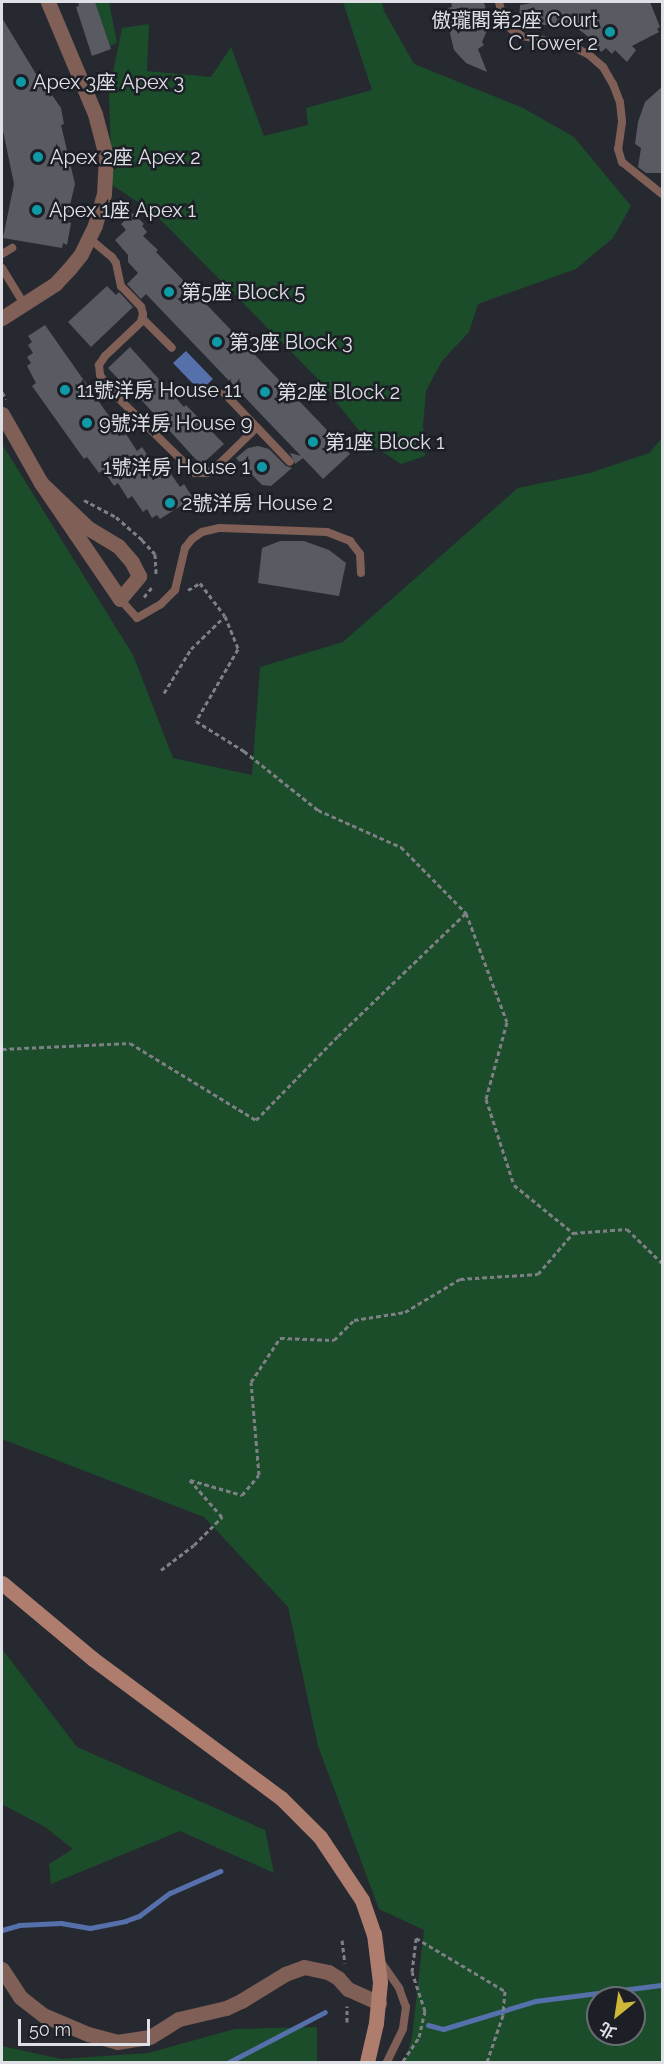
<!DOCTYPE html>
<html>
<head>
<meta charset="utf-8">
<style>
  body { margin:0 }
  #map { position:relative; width:664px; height:2064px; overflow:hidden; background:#272931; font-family:Raleway,"Noto Sans TC",sans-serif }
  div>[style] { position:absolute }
  .green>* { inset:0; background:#1b4d2a }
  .water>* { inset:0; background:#5570aa }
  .stream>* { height:5px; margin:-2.5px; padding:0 2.5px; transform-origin:2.5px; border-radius:2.5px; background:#5570aa }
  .building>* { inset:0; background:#5a5a63 }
  .path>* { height:3px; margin-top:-1.5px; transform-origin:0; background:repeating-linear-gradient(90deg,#7e8086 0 4.5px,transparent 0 7.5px) }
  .lane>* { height:8px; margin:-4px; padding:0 4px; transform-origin:4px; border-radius:4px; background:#7f5f56 }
  .street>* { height:15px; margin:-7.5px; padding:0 7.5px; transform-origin:7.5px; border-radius:7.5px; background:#7f5f56 }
  .secondary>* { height:15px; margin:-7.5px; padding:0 7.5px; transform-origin:7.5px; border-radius:7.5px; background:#af7d6e }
  .dots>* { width:16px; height:16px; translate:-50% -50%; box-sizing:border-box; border:3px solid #1d1f27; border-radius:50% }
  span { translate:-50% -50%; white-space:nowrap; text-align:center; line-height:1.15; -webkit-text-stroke:5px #1d1f27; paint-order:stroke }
  .poi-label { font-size:20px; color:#dee0e5 }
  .right { translate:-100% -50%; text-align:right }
  .left { translate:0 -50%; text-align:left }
  .frame { position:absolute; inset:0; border:3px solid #dee0e5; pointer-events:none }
  .north { position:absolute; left:586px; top:1986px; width:60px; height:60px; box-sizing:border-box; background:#1d1f27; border:2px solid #6a6c73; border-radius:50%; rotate:210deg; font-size:16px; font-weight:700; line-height:24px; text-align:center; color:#dee0e5 }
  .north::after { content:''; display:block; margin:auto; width:21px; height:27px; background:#cfb837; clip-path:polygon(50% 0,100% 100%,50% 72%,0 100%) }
  .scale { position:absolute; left:18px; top:2019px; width:132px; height:27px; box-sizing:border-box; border:3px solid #dee0e5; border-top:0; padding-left:8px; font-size:18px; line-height:21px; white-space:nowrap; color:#dee0e5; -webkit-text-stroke:4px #1d1f27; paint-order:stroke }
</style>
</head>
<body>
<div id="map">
  <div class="green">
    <i style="clip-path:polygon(95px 2px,109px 2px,117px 43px,110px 46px)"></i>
    <i style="clip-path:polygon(343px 2px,382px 2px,384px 11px,414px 64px,523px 108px,574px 137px,631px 206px,613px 238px,576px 269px,478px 304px,469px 332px,442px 361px,426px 391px,423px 425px,425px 456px,401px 464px,369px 443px,317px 378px,153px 212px,112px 185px,109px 92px,122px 28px,149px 24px,147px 71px,211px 77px,231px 47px,264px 136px,308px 125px,306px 108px,372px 90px)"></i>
    <i style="clip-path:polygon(evenodd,662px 438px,662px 2062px,405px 2062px,412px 2037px,424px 1930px,379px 1909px,318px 1746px,288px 1607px,204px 1517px,2px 1439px,2px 444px,133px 655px,173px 758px,252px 775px,260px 667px,343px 642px,518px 488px,590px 473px,649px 453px,662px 438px,598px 1998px,634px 1998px,634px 2034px,598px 2034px,598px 1998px)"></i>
    <i style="clip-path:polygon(2px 1649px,77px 1747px,265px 1830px,274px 1873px,180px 1831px,51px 1884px,49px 1864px,73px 1849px,45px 1827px,2px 1804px)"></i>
    <i style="clip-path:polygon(317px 2027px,317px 2062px,2px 2062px,2px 2046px,61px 2059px,148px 2053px,235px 2029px)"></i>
  </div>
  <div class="water">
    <i style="clip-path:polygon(186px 351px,213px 379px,200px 391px,173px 363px)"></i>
  </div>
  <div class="stream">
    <i style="left:2px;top:1930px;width:18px;rotate:-16deg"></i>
    <i style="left:19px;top:1925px;width:42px;rotate:-2.7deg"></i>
    <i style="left:61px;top:1923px;width:29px;rotate:10deg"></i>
    <i style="left:90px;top:1928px;width:36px;rotate:-11deg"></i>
    <i style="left:125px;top:1921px;width:15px;rotate:-20deg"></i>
    <i style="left:139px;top:1916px;width:39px;rotate:-37deg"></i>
    <i style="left:170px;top:1893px;width:55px;rotate:-23.7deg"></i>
    <i style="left:428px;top:2025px;width:16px;rotate:15deg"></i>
    <i style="left:443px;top:2029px;width:96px;rotate:-16.9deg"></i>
    <i style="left:535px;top:2001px;width:127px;rotate:-7.2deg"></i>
    <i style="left:229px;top:2062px;width:108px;rotate:-27.5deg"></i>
  </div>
  <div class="building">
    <i style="clip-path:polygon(78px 2px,95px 2px,111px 49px,92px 56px,76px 7px,79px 6px)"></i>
    <i style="clip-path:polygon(451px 2px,483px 2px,485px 5px,488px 28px,482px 42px,484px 45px,478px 49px,487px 72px,466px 63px,454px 50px,444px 9px,452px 7px)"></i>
    <i style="clip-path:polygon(537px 2px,650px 2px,660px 27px,657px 29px,659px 32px,632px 46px,636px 50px,627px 62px,615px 50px,612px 54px,606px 48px,601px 52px,590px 38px,573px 25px,541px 25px,534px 23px,535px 19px,519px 20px,520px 5px)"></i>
    <i style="clip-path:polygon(2px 18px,50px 97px,52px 95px,61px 108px,64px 124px,61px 125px,75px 184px,66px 222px,71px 223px,67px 245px,63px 243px,62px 248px,3px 238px,14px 184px,2px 126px)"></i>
    <i style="clip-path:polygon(663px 86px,663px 173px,646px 173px,638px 167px,641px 148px,635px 144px,638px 122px,645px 102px)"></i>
    <i style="clip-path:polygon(133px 213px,144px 224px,142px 226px,147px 232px,143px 236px,158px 250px,156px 252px,350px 454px,323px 479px,303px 458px,295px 464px,290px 453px,301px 456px,146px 294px,141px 299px,127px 284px,138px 273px,128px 262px,128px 255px,115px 240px,126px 230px,121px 224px)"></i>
    <i style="clip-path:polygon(107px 286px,116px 295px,119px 292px,133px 307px,91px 347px,68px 322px)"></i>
    <i style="clip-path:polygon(45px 325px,123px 436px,126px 434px,137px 451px,142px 447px,153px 463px,157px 460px,167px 476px,171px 474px,180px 487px,184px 484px,193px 498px,160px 519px,157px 515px,152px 518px,147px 509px,143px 512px,132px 496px,128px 499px,118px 483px,114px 486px,103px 470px,99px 473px,87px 457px,84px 459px,32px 386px,36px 383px,27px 366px,31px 363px,27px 357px,33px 353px,28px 345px,32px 342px,28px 336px)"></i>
    <i style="clip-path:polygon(130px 347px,184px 407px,186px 405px,224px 444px,201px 465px,123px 380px,121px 382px,108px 368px)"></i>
    <i style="clip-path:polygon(258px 446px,269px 449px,286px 466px,292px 468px,271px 486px,262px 485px,236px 458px,248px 448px)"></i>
    <i style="clip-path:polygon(280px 541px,304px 541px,329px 550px,346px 563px,339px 596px,258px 583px,262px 548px)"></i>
  </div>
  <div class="path">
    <i style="left:2px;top:392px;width:8px;rotate:60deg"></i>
    <i style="left:84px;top:500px;width:36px;rotate:28deg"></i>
    <i style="left:116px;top:517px;width:35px;rotate:41deg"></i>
    <i style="left:142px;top:540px;width:19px;rotate:47deg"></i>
    <i style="left:155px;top:554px;width:20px;rotate:87deg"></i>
    <i style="left:188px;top:590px;width:14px;rotate:-30deg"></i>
    <i style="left:200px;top:583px;width:41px;rotate:52.9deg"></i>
    <i style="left:225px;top:616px;width:35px;rotate:68deg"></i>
    <i style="left:238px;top:649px;width:83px;rotate:120.3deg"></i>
    <i style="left:196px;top:721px;width:57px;rotate:32deg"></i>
    <i style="left:244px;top:751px;width:95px;rotate:38.6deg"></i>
    <i style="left:318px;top:810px;width:91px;rotate:24deg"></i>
    <i style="left:401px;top:847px;width:93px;rotate:45.4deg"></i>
    <i style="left:144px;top:597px;width:14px;rotate:-51deg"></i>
    <i style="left:164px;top:693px;width:52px;rotate:-58.5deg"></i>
    <i style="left:191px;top:649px;width:47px;rotate:-44.1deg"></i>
    <i style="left:2px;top:1049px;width:128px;rotate:-2.7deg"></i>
    <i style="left:130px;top:1043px;width:148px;rotate:31.4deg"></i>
    <i style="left:256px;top:1120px;width:117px;rotate:-45.7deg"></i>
    <i style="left:338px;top:1036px;width:178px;rotate:-43.9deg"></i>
    <i style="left:466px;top:913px;width:116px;rotate:69.4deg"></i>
    <i style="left:507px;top:1022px;width:80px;rotate:105.3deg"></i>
    <i style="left:486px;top:1099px;width:90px;rotate:72deg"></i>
    <i style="left:514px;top:1185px;width:76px;rotate:39.1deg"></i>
    <i style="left:573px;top:1233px;width:54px;rotate:-4.2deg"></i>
    <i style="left:627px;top:1229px;width:49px;rotate:44.2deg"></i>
    <i style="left:161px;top:1570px;width:41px;rotate:-37.1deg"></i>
    <i style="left:194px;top:1545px;width:40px;rotate:-45deg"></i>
    <i style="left:222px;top:1517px;width:49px;rotate:-130.9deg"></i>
    <i style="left:190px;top:1480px;width:54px;rotate:16.1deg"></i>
    <i style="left:242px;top:1495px;width:26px;rotate:-50deg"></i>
    <i style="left:259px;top:1475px;width:93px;rotate:-94.9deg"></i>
    <i style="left:251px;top:1382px;width:53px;rotate:-56.6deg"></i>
    <i style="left:280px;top:1338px;width:54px;rotate:2.1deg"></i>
    <i style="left:334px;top:1340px;width:28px;rotate:-45deg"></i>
    <i style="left:354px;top:1320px;width:52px;rotate:-8.9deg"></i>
    <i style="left:405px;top:1312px;width:64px;rotate:-31deg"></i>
    <i style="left:460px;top:1279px;width:78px;rotate:-3.7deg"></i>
    <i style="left:538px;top:1274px;width:54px;rotate:-49.5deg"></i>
    <i style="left:342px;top:1940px;width:23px;rotate:83deg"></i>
    <i style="left:347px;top:2022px;width:16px;rotate:-90deg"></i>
    <i style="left:403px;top:2061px;width:29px;rotate:-56deg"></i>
    <i style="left:419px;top:2037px;width:27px;rotate:-77deg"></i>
    <i style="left:425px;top:2011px;width:41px;rotate:-108.4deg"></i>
    <i style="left:412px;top:1972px;width:34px;rotate:-83deg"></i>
    <i style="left:416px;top:1938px;width:104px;rotate:30.8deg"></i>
    <i style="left:505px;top:1991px;width:24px;rotate:95deg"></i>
    <i style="left:503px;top:2015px;width:50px;rotate:108.8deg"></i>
  </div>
  <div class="lane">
    <i style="left:499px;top:2px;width:17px;rotate:77deg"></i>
    <i style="left:503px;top:19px;width:13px;rotate:51deg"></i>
    <i style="left:511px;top:29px;width:13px;rotate:32deg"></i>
    <i style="left:522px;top:36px;width:49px;rotate:10.6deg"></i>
    <i style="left:570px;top:45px;width:20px;rotate:27deg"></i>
    <i style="left:588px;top:54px;width:20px;rotate:41deg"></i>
    <i style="left:603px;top:67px;width:20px;rotate:60deg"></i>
    <i style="left:613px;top:84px;width:19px;rotate:69deg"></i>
    <i style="left:620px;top:102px;width:20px;rotate:84deg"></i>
    <i style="left:622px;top:122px;width:27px;rotate:98deg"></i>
    <i style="left:618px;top:149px;width:14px;rotate:73deg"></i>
    <i style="left:622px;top:162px;width:51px;rotate:38.7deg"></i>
    <i style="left:89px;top:238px;width:30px;rotate:40deg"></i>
    <i style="left:112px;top:257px;width:7px;rotate:56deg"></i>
    <i style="left:116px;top:263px;width:24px;rotate:78deg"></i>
    <i style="left:121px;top:286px;width:29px;rotate:46deg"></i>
    <i style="left:141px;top:307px;width:7px;rotate:74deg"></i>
    <i style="left:143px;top:314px;width:8px;rotate:104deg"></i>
    <i style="left:141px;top:322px;width:50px;rotate:136.6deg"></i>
    <i style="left:105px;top:356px;width:11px;rotate:124deg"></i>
    <i style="left:99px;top:365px;width:10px;rotate:84deg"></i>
    <i style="left:100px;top:375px;width:21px;rotate:55deg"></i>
    <i style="left:112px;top:392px;width:116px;rotate:44.3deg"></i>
    <i style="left:195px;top:473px;width:12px"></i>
    <i style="left:207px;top:473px;width:7px;rotate:-27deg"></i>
    <i style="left:213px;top:470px;width:60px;rotate:-44.3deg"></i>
    <i style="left:2px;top:254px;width:12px;rotate:-31deg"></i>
    <i style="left:2px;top:268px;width:42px;rotate:58.6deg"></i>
    <i style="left:142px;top:318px;width:42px;rotate:45deg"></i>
    <i style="left:224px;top:393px;width:95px;rotate:46.3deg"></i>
    <i style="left:120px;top:599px;width:25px;rotate:48deg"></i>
    <i style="left:137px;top:618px;width:28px;rotate:-30deg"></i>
    <i style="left:161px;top:604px;width:20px;rotate:-45deg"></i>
    <i style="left:175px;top:590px;width:43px;rotate:-76.6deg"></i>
    <i style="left:185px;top:548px;width:11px;rotate:-52deg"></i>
    <i style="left:192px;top:539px;width:12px;rotate:-35deg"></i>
    <i style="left:202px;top:532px;width:18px;rotate:-13deg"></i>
    <i style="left:220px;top:528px;width:107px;rotate:2.1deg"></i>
    <i style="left:327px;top:532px;width:25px;rotate:21deg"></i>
    <i style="left:350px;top:541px;width:16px;rotate:52deg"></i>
    <i style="left:360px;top:554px;width:19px;rotate:87deg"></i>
    <i style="left:381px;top:1962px;width:32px;rotate:55deg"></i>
    <i style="left:399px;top:1988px;width:20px;rotate:70deg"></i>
    <i style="left:406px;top:2007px;width:22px;rotate:98deg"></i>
    <i style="left:403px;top:2029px;width:37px;rotate:116deg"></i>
  </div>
  <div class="street">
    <i style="left:2px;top:318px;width:63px;rotate:-32.7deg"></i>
    <i style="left:55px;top:284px;width:21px;rotate:-47deg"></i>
    <i style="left:69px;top:269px;width:19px;rotate:-51deg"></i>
    <i style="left:81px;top:254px;width:32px;rotate:-64deg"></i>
    <i style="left:95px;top:225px;width:32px;rotate:-74deg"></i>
    <i style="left:104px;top:194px;width:38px;rotate:-87deg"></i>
    <i style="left:106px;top:156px;width:43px;rotate:-104.7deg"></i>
    <i style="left:95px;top:114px;width:121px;rotate:-112.8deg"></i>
    <i style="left:2px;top:414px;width:79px;rotate:60.5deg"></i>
    <i style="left:41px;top:483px;width:140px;rotate:55.7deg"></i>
    <i style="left:120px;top:599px;width:30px;rotate:-50deg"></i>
    <i style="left:139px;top:576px;width:16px;rotate:-117deg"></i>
    <i style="left:132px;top:562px;width:21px;rotate:-131deg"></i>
    <i style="left:118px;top:546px;width:35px;rotate:-149deg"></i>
    <i style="left:88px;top:528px;width:65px;rotate:-136.2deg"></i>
    <i style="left:2px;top:1969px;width:33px;rotate:57deg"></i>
    <i style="left:20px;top:1997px;width:29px;rotate:38deg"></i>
    <i style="left:43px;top:2015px;width:49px;rotate:22.9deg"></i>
    <i style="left:88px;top:2034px;width:30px;rotate:15deg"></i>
    <i style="left:117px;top:2042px;width:33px;rotate:-9deg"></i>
    <i style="left:150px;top:2037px;width:34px;rotate:-32deg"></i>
    <i style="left:179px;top:2019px;width:48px;rotate:-13.2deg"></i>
    <i style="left:226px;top:2008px;width:17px;rotate:-25deg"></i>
    <i style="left:241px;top:2001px;width:52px;rotate:-31.5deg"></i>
    <i style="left:285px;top:1974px;width:20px;rotate:-20deg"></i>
    <i style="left:304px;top:1967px;width:25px;rotate:12deg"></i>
    <i style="left:328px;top:1972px;width:12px;rotate:31deg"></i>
    <i style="left:338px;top:1978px;width:15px;rotate:48deg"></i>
    <i style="left:348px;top:1989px;width:34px;rotate:24deg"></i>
  </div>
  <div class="secondary">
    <i style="left:2px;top:1583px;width:119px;rotate:39.9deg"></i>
    <i style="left:93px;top:1659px;width:234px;rotate:36.5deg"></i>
    <i style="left:281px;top:1798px;width:55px;rotate:45deg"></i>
    <i style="left:320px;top:1837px;width:76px;rotate:56.3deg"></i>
    <i style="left:362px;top:1900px;width:36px;rotate:71deg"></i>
    <i style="left:374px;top:1934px;width:48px;rotate:82.9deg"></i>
    <i style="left:380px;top:1982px;width:41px;rotate:95.6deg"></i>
    <i style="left:376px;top:2023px;width:40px;rotate:103deg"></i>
  </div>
  <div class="dots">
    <i style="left:610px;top:32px;background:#0f9aa8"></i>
    <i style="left:21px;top:82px;background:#0f9aa8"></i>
    <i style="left:38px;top:157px;background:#0f9aa8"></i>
    <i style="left:37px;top:210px;background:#0f9aa8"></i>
    <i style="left:169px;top:292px;background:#0f9aa8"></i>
    <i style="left:217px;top:342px;background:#0f9aa8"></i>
    <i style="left:65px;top:390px;background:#0f9aa8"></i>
    <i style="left:265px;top:392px;background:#0f9aa8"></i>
    <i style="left:87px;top:423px;background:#0f9aa8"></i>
    <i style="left:313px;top:442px;background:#0f9aa8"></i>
    <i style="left:262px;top:467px;background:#0f9aa8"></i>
    <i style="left:170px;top:503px;background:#0f9aa8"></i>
  </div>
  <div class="poi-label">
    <span class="right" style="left:598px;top:32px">傲瓏閣第2座 Court<br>C Tower 2</span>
    <span class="left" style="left:33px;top:82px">Apex 3座 Apex 3</span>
    <span class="left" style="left:50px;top:157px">Apex 2座 Apex 2</span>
    <span class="left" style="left:49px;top:210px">Apex 1座 Apex 1</span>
    <span class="left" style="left:181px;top:292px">第5座 Block 5</span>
    <span class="left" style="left:229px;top:342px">第3座 Block 3</span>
    <span class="left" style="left:77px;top:390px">11號洋房 House 11</span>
    <span class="left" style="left:277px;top:392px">第2座 Block 2</span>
    <span class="left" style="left:99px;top:423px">9號洋房 House 9</span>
    <span class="left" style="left:325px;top:442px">第1座 Block 1</span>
    <span class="right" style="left:250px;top:467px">1號洋房 House 1</span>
    <span class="left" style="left:182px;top:503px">2號洋房 House 2</span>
  </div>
  <div class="frame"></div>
  <div class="north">北</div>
  <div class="scale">50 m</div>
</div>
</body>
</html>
